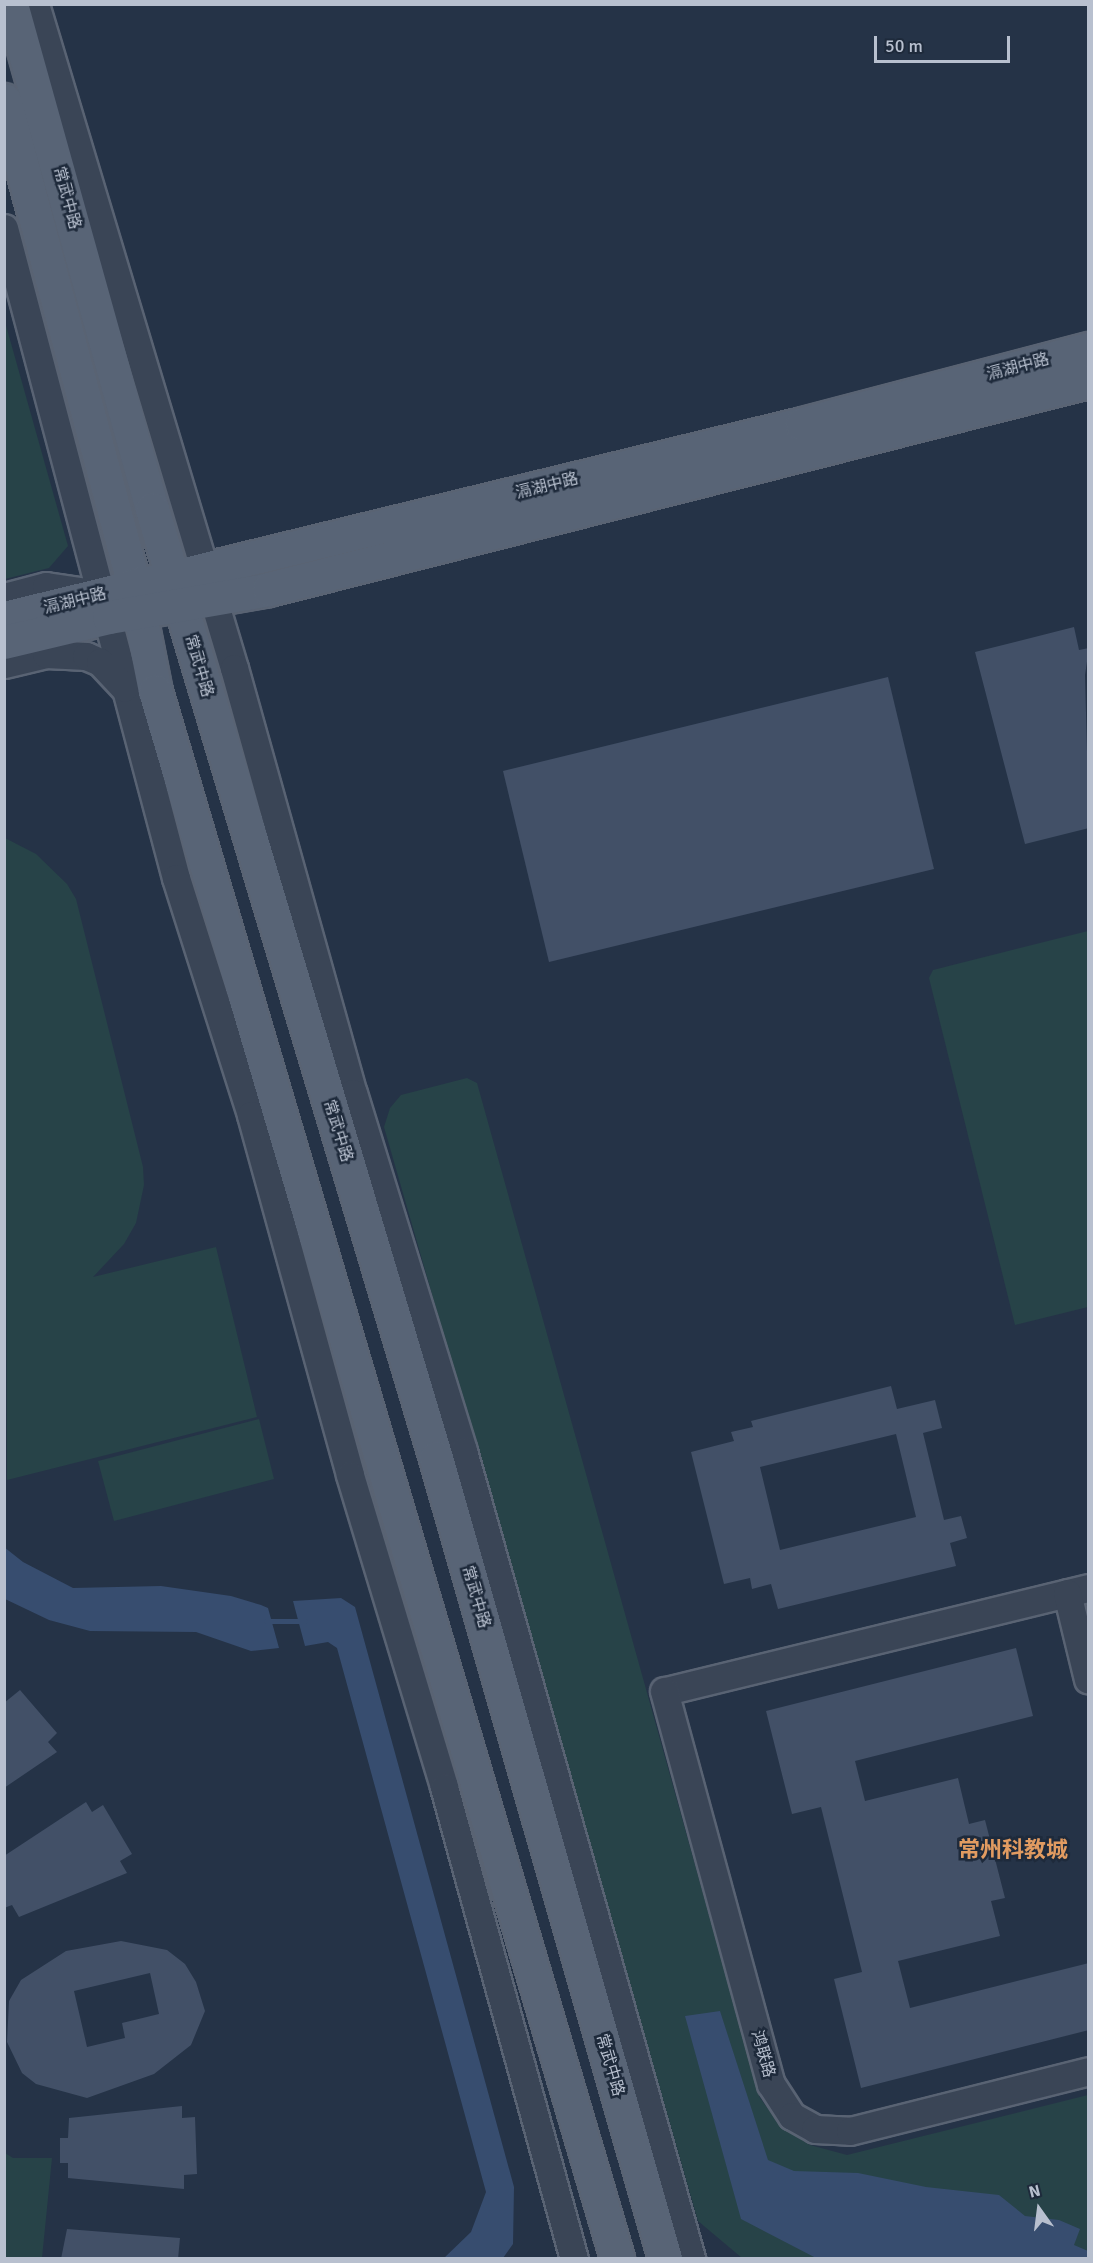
<!DOCTYPE html>
<html>
<head>
<meta charset="utf-8">
<style>
  body { margin:0 }
  #map { position:relative; width:1093px; height:2263px; overflow:hidden; background:#253347; font-family:Signika,"Noto Sans SC",sans-serif }
  div>[style] { position:absolute }
  .green>* { inset:0; background:#274348 }
  .water>* { inset:0; background:#374d6f }
  .stream>* { height:5px; margin:-2.5px; padding:0 2.5px; transform-origin:2.5px; border-radius:2.5px; background:#374d6f }
  .building>* { inset:0; background:#425067 }
  .roads { filter:drop-shadow(2px 0 #596373) drop-shadow(-2px 0 #596373) drop-shadow(0 2px #596373) drop-shadow(0 -2px #596373) }
  .minor>* { height:27px; margin:-13.5px; padding:0 13.5px; transform-origin:13.5px; border-radius:13.5px; background:#3a4556 }
  .major>* { height:33px; margin:-16.5px; padding:0 16.5px; transform-origin:16.5px; border-radius:16.5px; background:#586476 }
  span { translate:-50% -50%; white-space:nowrap; text-align:center; line-height:1.15; -webkit-text-stroke:5px #1e2a3b; paint-order:stroke }
  .street-label { font-size:16px; color:#b8c0cf }
  .district-label { font-size:22px; color:#e19b61; font-weight:700 }
  .frame { position:absolute; inset:0; border:6px solid #b8c0cf; pointer-events:none }
  .north { position:absolute; left:1009px; top:2179px; width:60px; height:60px; -webkit-text-stroke:4px #1e2a3b; paint-order:stroke; rotate:346deg; font-size:16px; font-weight:700; line-height:24px; text-align:center; color:#b8c0cf }
  .north::after { content:''; display:block; margin:auto; width:21px; height:27px; background:#b8c0cf; clip-path:polygon(50% 0,100% 100%,50% 72%,0 100%) }
  .scale { position:absolute; left:874px; top:36px; width:136px; height:27px; box-sizing:border-box; border:3px solid #b8c0cf; border-top:0; padding-left:8px; font-size:18px; line-height:21px; white-space:nowrap; color:#b8c0cf; -webkit-text-stroke:4px #1e2a3b; paint-order:stroke }
</style>
</head>
<body>
<div id="map">
  <div class="green">
    <i style="clip-path:polygon(5px 322px,68px 546px,49px 568px,5px 579px)"></i>
    <i style="clip-path:polygon(5px 838px,36px 854px,67px 884px,76px 899px,143px 1167px,144px 1185px,136px 1223px,124px 1244px,93px 1277px,216px 1247px,257px 1417px,7px 1480px)"></i>
    <i style="clip-path:polygon(1088px 931px,1088px 1307px,1015px 1325px,929px 978px,933px 970px)"></i>
    <i style="clip-path:polygon(467px 1078px,477px 1083px,760px 2098px,781px 2126px,810px 2145px,847px 2155px,1088px 2095px,1088px 2258px,742px 2258px,698px 2221px,384px 1127px,390px 1108px,401px 1095px)"></i>
    <i style="clip-path:polygon(259px 1419px,274px 1479px,114px 1521px,98px 1461px)"></i>
    <i style="clip-path:polygon(5px 2153px,13px 2158px,52px 2158px,42px 2258px,5px 2258px)"></i>
  </div>
  <div class="water">
    <i style="clip-path:polygon(4px 1547px,23px 1562px,73px 1588px,161px 1586px,231px 1596px,261px 1605px,268px 1608px,279px 1648px,251px 1651px,196px 1632px,90px 1631px,49px 1620px,5px 1599px)"></i>
    <i style="clip-path:polygon(341px 1598px,355px 1607px,514px 2187px,513px 2244px,503px 2258px,444px 2258px,471px 2232px,486px 2192px,337px 1648px,328px 1642px,305px 1646px,293px 1601px)"></i>
    <i style="clip-path:polygon(720px 2011px,768px 2160px,794px 2171px,858px 2173px,926px 2187px,999px 2195px,1025px 2216px,1059px 2220px,1080px 2229px,1074px 2245px,1088px 2251px,1088px 2258px,816px 2258px,741px 2219px,685px 2016px)"></i>
  </div>
  <div class="stream">
    <i style="left:266px;top:1621px;width:39px"></i>
  </div>
  <div class="building">
    <i style="clip-path:polygon(1074px 627px,1079px 650px,1089px 648px,1085px 675px,1089px 828px,1025px 844px,975px 652px)"></i>
    <i style="clip-path:polygon(888px 677px,934px 869px,549px 962px,503px 771px)"></i>
    <i style="clip-path:polygon(evenodd,891px 1386px,897px 1409px,935px 1400px,942px 1428px,923px 1433px,944px 1520px,961px 1516px,967px 1538px,950px 1543px,956px 1566px,778px 1609px,771px 1584px,752px 1589px,750px 1578px,724px 1584px,691px 1452px,734px 1441px,731px 1432px,753px 1427px,751px 1421px,891px 1386px,896px 1434px,916px 1517px,780px 1550px,760px 1467px,896px 1434px)"></i>
    <i style="clip-path:polygon(1016px 1648px,1033px 1716px,855px 1761px,865px 1801px,958px 1778px,969px 1824px,985px 1820px,1005px 1898px,991px 1901px,1000px 1936px,898px 1961px,910px 2008px,1089px 1963px,1089px 2030px,861px 2088px,834px 1979px,862px 1972px,821px 1807px,792px 1814px,766px 1711px)"></i>
    <i style="clip-path:polygon(20px 1690px,57px 1733px,48px 1742px,57px 1752px,4px 1788px,4px 1703px)"></i>
    <i style="clip-path:polygon(86px 1802px,92px 1812px,103px 1805px,132px 1854px,120px 1861px,127px 1873px,19px 1917px,12px 1905px,4px 1908px,4px 1856px)"></i>
    <i style="clip-path:polygon(evenodd,121px 1941px,167px 1950px,185px 1964px,196px 1982px,205px 2011px,191px 2045px,154px 2074px,87px 2098px,36px 2084px,22px 2073px,7px 2042px,9px 2001px,21px 1980px,66px 1951px,121px 1941px,150px 1973px,159px 2014px,122px 2023px,125px 2038px,87px 2047px,74px 1991px,150px 1973px)"></i>
    <i style="clip-path:polygon(182px 2106px,182px 2118px,195px 2117px,197px 2174px,184px 2175px,184px 2189px,68px 2178px,68px 2163px,60px 2163px,60px 2138px,68px 2138px,69px 2118px)"></i>
    <i style="clip-path:polygon(67px 2229px,180px 2238px,178px 2259px,61px 2259px)"></i>
  </div>
  <div class="roads">
    <div class="minor">
      <i style="left:35px;top:4px;width:693px;rotate:73.32deg"></i>
      <i style="left:234px;top:668px;width:441px;rotate:74.4deg"></i>
      <i style="left:353px;top:1093px;width:375px;rotate:72.9deg"></i>
      <i style="left:463px;top:1451px;width:839px;rotate:74.22deg"></i>
      <i style="left:4px;top:228px;width:672px;rotate:75.18deg"></i>
      <i style="left:176px;top:878px;width:249px;rotate:72.4deg"></i>
      <i style="left:251px;top:1115px;width:373px;rotate:74.6deg"></i>
      <i style="left:350px;top:1475px;width:326px;rotate:73.2deg"></i>
      <i style="left:444px;top:1787px;width:489px;rotate:74.6deg"></i>
      <i style="left:4px;top:597px;width:43px;rotate:-14.7deg"></i>
      <i style="left:46px;top:586px;width:48px;rotate:8.5deg"></i>
      <i style="left:4px;top:664px;width:43px;rotate:-13.4deg"></i>
      <i style="left:46px;top:654px;width:40px;rotate:2.9deg"></i>
      <i style="left:86px;top:656px;width:15px;rotate:23deg"></i>
      <i style="left:100px;top:662px;width:35px;rotate:47deg"></i>
      <i style="left:1088px;top:1588px;width:436px;rotate:166.3deg"></i>
      <i style="left:664px;top:1691px;width:407px;rotate:74.8deg"></i>
      <i style="left:771px;top:2084px;width:38px;rotate:57deg"></i>
      <i style="left:792px;top:2116px;width:26px;rotate:29deg"></i>
      <i style="left:815px;top:2129px;width:35px;rotate:3deg"></i>
      <i style="left:850px;top:2131px;width:245px;rotate:-14.1deg"></i>
      <i style="left:1067px;top:1593px;width:89px;rotate:76.3deg"></i>
    </div>
    <div class="major">
      <i style="left:11px;top:4px;width:524px;rotate:74.4deg"></i>
      <i style="left:152px;top:509px;width:991px;rotate:73.34deg"></i>
      <i style="left:436px;top:1458px;width:832px;rotate:74.03deg"></i>
      <i style="left:4px;top:100px;width:502px;rotate:75deg"></i>
      <i style="left:134px;top:585px;width:108px;rotate:78.8deg"></i>
      <i style="left:155px;top:691px;width:1634px;rotate:73.57deg"></i>
      <i style="left:4px;top:618px;width:821px;rotate:-13.66deg"></i>
      <i style="left:802px;top:424px;width:296px;rotate:-14.7deg"></i>
      <i style="left:4px;top:642px;width:108px;rotate:-13.4deg"></i>
      <i style="left:109px;top:617px;width:162px;rotate:-9.9deg"></i>
      <i style="left:269px;top:589px;width:845px;rotate:-14.25deg"></i>
    </div>
  </div>
  <div class="street-label">
    <span style="left:67px;top:198px;rotate:75deg">常武中路</span>
    <span style="left:1018px;top:367px;rotate:-15deg">滆湖中路</span>
    <span style="left:547px;top:486px;rotate:-14deg">滆湖中路</span>
    <span style="left:75px;top:601px;rotate:-14deg">滆湖中路</span>
    <span style="left:199px;top:666px;rotate:74deg">常武中路</span>
    <span style="left:338px;top:1131px;rotate:73deg">常武中路</span>
    <span style="left:476px;top:1597px;rotate:74deg">常武中路</span>
    <span style="left:763px;top:2054px;rotate:74deg">鸿联路</span>
    <span style="left:610px;top:2065px;rotate:74deg">常武中路</span>
  </div>
  <div class="district-label">
    <span style="left:1013px;top:1850px">常州科教城</span>
  </div>
  <div class="frame"></div>
  <div class="north">N</div>
  <div class="scale">50 m</div>
</div>
</body>
</html>
